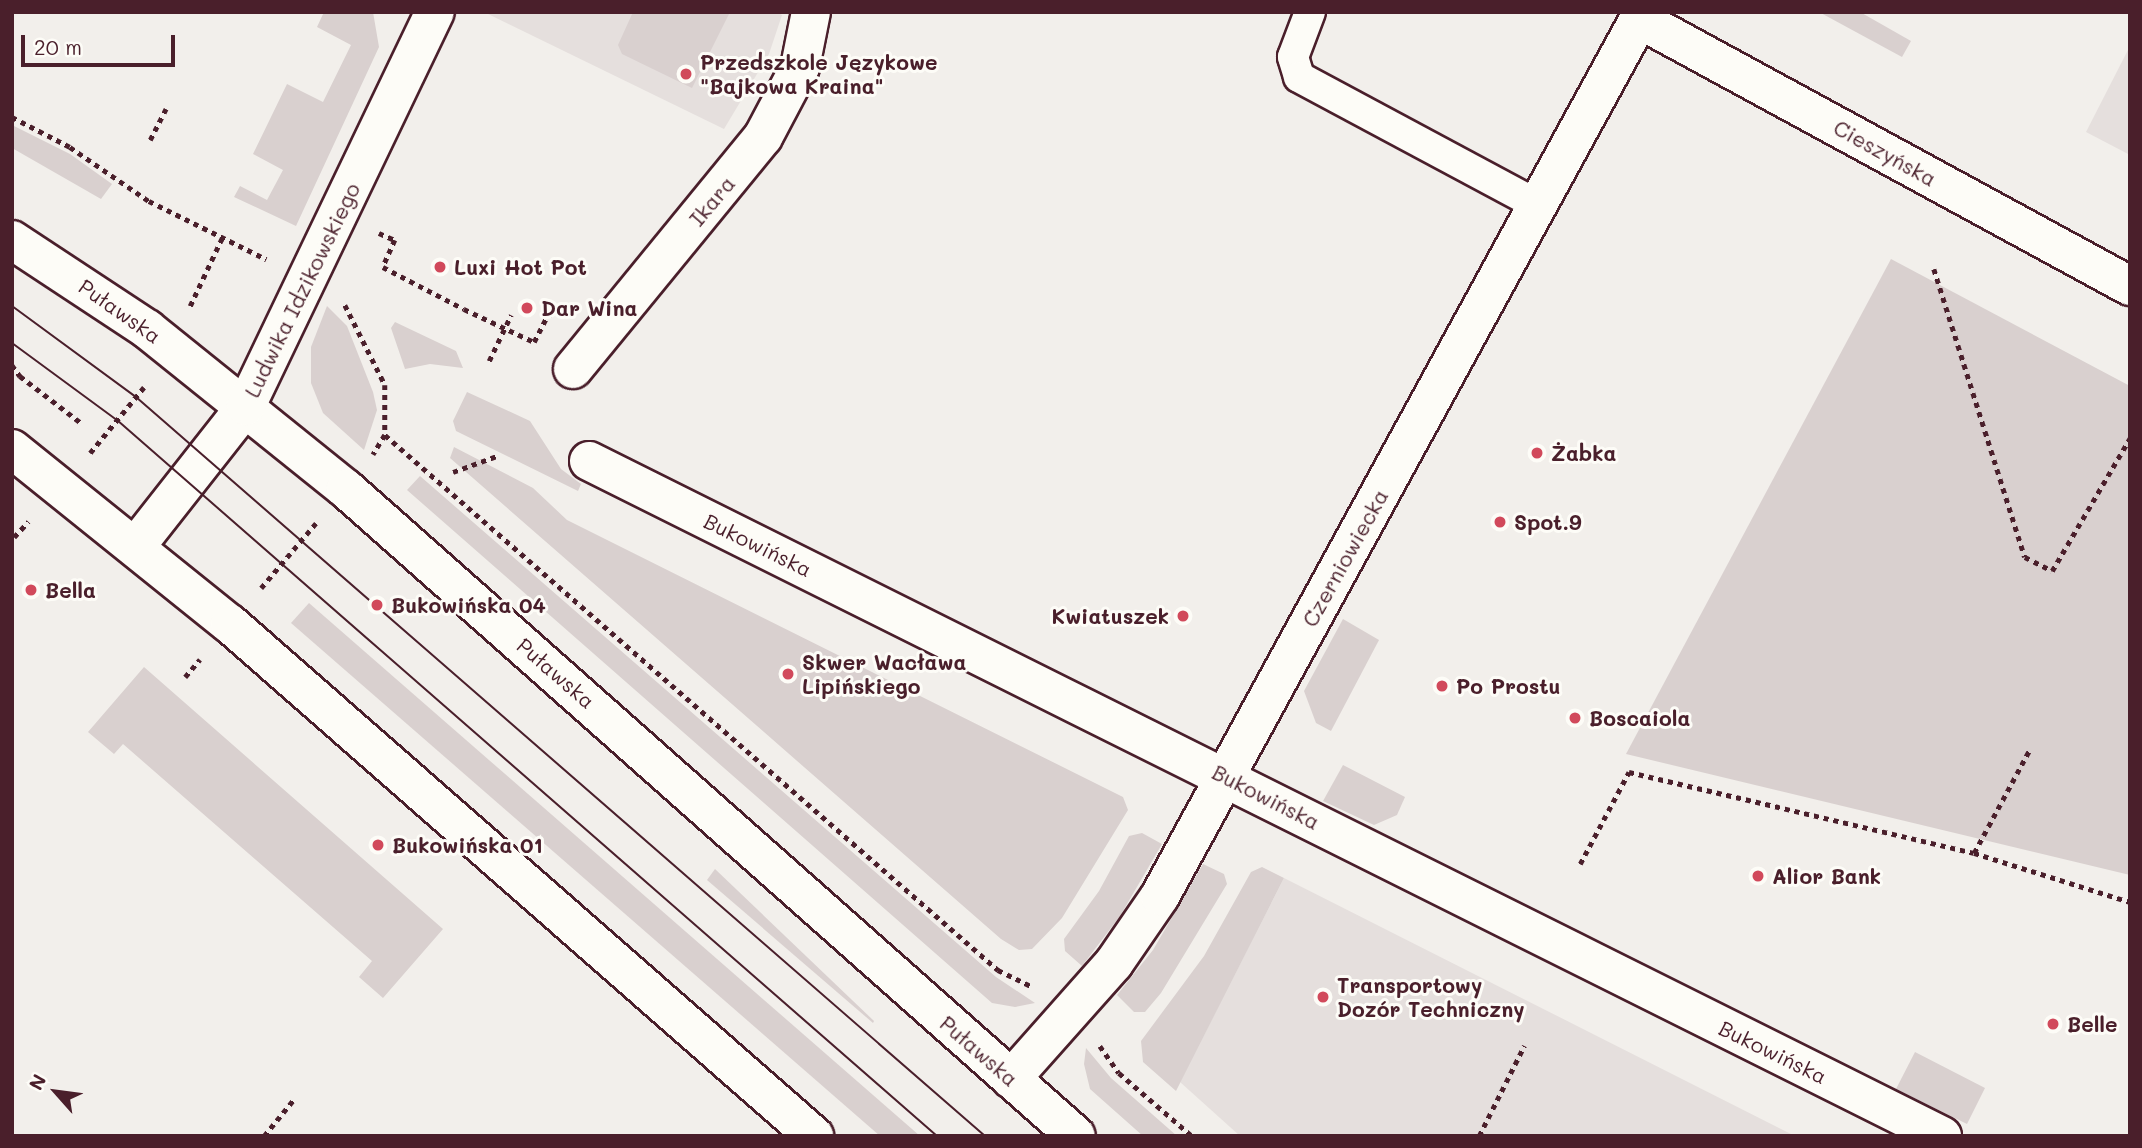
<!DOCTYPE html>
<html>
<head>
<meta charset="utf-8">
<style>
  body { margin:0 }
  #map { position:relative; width:2142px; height:1148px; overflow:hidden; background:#f2efeb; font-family:Mali,sans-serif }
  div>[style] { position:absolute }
  .built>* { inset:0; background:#e5dfdd }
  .green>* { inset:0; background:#d9d0cf }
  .path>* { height:4.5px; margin-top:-2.25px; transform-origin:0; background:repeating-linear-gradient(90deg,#4a1f2b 0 5px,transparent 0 10px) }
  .roads { filter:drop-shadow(2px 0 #4a1f2b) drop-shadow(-2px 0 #4a1f2b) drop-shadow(0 2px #4a1f2b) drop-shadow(0 -2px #4a1f2b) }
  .lane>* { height:30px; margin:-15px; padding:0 15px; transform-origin:15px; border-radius:15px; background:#fdfcf7 }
  .street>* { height:38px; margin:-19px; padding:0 19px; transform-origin:19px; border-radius:19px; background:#fdfcf7 }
  .secondary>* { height:38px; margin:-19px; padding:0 19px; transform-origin:19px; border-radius:19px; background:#fdfcf7 }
  .tram>* { height:2px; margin:-1px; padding:0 1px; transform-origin:1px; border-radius:1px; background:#4a1f2b }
  .dots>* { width:19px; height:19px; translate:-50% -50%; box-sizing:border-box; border:4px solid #fdfcf7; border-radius:50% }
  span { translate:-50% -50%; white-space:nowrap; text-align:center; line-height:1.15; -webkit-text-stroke:6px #fdfcf7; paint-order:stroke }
  .poi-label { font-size:21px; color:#4a1f2b; font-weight:700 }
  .left { translate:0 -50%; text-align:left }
  .right { translate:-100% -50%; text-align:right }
  .street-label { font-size:21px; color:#4a1f2b }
  .frame { position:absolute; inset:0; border:14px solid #4a1f2b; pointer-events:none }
  .north { position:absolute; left:21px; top:1057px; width:70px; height:70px; -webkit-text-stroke:5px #fdfcf7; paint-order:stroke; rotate:298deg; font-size:19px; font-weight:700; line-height:28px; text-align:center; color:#4a1f2b }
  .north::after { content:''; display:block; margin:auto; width:24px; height:32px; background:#4a1f2b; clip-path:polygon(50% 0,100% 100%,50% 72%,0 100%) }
  .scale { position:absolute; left:21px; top:35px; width:154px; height:32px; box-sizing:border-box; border:4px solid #4a1f2b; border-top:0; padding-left:9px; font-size:21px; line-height:24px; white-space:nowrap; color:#4a1f2b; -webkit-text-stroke:5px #fdfcf7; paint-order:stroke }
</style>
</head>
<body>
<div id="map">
  <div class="built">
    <i style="clip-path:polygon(777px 12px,782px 15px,769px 54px,724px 129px,486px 13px)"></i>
    <i style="clip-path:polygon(2130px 46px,2130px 155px,2086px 132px)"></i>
    <i style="clip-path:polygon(1284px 878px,1795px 1136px,1240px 1136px,1180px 1082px)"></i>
  </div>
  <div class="green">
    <i style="clip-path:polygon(324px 12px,373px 12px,379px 47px,296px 226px,234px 197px,240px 186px,267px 200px,283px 170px,253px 154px,287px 84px,323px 102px,351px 45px,317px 27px)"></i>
    <i style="clip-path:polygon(633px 12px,730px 12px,692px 88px,622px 54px,618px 45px)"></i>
    <i style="clip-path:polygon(1819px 12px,1860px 12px,1911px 41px,1902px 57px)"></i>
    <i style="clip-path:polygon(12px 125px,70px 154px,112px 184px,101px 199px,12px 148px)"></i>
    <i style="clip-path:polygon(1891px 259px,2130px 386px,2130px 875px,1626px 754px)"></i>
    <i style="clip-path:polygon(327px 306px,347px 326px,373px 392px,377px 410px,364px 450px,323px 413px,311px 383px,311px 347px)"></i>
    <i style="clip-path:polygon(395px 322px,456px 351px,463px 368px,430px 364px,405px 369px,391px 328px)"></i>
    <i style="clip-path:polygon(467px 392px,530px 421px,561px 469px,581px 484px,578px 491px,456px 431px,453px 421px)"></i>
    <i style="clip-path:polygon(454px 447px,533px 488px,567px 520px,1123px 797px,1128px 810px,1062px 918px,1032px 949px,1019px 950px,1001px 939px,450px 458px)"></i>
    <i style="clip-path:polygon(420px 476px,996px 977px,1035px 1003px,1015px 1007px,992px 1003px,407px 490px)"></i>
    <i style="clip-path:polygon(309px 603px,920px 1136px,880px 1136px,291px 623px)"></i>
    <i style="clip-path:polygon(1343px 619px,1379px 640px,1331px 731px,1316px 723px,1304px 691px)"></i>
    <i style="clip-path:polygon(144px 667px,443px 929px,383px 998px,359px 977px,372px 961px,123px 744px,114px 754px,88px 732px)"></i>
    <i style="clip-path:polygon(1343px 765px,1405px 797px,1397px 815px,1374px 825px,1323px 801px)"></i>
    <i style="clip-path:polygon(1142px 833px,1162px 844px,1120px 916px,1082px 966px,1065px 951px,1064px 939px,1099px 891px,1129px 836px)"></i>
    <i style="clip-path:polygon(1203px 864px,1224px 874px,1227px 884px,1161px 993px,1145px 1012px,1134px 1012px,1117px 995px,1153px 950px)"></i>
    <i style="clip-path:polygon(1262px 867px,1284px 878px,1176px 1091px,1143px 1062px,1141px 1041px,1204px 956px,1251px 872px)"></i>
    <i style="clip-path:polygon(715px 869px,874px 1021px,873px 1023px,707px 880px)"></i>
    <i style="clip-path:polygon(1086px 1048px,1111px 1078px,1177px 1136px,1143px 1136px,1090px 1089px,1084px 1064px)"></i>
    <i style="clip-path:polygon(1915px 1052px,1985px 1088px,1967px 1124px,1896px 1089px)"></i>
  </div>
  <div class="path">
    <i style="left:12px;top:117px;width:65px;rotate:27.3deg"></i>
    <i style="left:70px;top:147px;width:96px;rotate:34.4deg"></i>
    <i style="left:149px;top:201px;width:131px;rotate:26.4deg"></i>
    <i style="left:150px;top:140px;width:35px;rotate:-63deg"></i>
    <i style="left:379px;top:233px;width:17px;rotate:24deg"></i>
    <i style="left:395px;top:240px;width:30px;rotate:114deg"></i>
    <i style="left:383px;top:267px;width:91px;rotate:27.4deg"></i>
    <i style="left:464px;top:309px;width:77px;rotate:25.2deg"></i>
    <i style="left:534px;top:342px;width:33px;rotate:-63deg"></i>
    <i style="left:549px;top:313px;width:9px;rotate:27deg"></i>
    <i style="left:1934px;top:269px;width:302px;rotate:72.5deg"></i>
    <i style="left:2025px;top:557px;width:30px;rotate:27deg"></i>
    <i style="left:2052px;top:571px;width:154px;rotate:-59.6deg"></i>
    <i style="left:345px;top:305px;width:89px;rotate:63.4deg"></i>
    <i style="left:385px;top:385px;width:50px;rotate:90deg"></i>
    <i style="left:385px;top:435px;width:23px;rotate:121deg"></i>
    <i style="left:190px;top:306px;width:75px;rotate:-64.8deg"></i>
    <i style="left:489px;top:361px;width:51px;rotate:-64.4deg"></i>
    <i style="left:12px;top:365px;width:14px;rotate:54deg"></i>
    <i style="left:20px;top:376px;width:76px;rotate:37.5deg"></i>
    <i style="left:385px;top:435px;width:814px;rotate:41.11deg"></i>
    <i style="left:998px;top:970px;width:37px;rotate:26deg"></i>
    <i style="left:90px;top:453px;width:85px;rotate:-50.7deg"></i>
    <i style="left:453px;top:472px;width:47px;rotate:-20deg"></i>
    <i style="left:14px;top:537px;width:21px;rotate:-47deg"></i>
    <i style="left:261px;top:588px;width:85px;rotate:-49.8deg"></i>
    <i style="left:185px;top:677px;width:23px;rotate:-50deg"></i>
    <i style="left:1974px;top:853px;width:116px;rotate:-61.7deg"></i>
    <i style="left:1580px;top:864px;width:104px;rotate:-62deg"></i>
    <i style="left:1629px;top:772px;width:354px;rotate:13.2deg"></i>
    <i style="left:1974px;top:853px;width:164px;rotate:17.4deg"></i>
    <i style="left:1100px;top:1046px;width:33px;rotate:55deg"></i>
    <i style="left:1119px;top:1073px;width:96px;rotate:40.8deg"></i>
    <i style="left:264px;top:1136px;width:49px;rotate:-50.8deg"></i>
    <i style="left:1479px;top:1136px;width:101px;rotate:-63.4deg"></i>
  </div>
  <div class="roads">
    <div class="lane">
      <i style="left:1310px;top:12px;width:48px;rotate:110.7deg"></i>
      <i style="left:1293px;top:57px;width:21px;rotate:73deg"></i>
      <i style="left:1299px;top:77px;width:271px;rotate:28.2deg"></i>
    </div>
    <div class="street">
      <i style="left:1639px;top:19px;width:559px;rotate:28.54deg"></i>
      <i style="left:573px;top:369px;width:300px;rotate:-50.7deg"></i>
      <i style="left:763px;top:137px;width:79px;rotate:-62.1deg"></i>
      <i style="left:800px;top:67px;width:56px;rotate:-78.7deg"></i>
      <i style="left:589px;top:461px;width:1512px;rotate:26.51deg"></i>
      <i style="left:1011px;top:1079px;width:155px;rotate:-48.4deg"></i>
      <i style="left:1114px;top:963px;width:81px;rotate:-55.5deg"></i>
      <i style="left:1160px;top:896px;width:1007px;rotate:-61.35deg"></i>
    </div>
    <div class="secondary">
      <i style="left:12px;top:240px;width:162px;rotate:33.4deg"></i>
      <i style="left:147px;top:329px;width:255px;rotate:38.8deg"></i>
      <i style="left:346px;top:489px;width:975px;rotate:41.55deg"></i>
      <i style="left:12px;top:449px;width:280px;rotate:38.8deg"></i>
      <i style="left:230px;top:624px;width:777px;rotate:41.24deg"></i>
      <i style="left:136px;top:546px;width:178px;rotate:-51.8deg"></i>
      <i style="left:246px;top:406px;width:437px;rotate:-64.4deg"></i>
    </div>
  </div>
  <div class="tram">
    <i style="left:12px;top:306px;width:154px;rotate:36.3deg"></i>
    <i style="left:136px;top:397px;width:1126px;rotate:41.04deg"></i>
    <i style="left:12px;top:343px;width:130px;rotate:36.3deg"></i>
    <i style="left:117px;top:420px;width:1089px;rotate:41.13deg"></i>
  </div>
  <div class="dots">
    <i style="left:686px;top:74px;background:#d1495b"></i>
    <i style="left:440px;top:267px;background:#d1495b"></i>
    <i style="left:527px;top:308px;background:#d1495b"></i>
    <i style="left:1537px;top:453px;background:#d1495b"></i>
    <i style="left:1500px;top:522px;background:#d1495b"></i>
    <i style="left:31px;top:590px;background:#d1495b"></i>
    <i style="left:377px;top:605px;background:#d1495b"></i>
    <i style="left:1183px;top:616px;background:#d1495b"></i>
    <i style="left:788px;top:674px;background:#d1495b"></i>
    <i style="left:1442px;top:686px;background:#d1495b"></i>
    <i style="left:1575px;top:718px;background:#d1495b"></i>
    <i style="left:378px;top:845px;background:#d1495b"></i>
    <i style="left:1758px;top:876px;background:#d1495b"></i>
    <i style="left:1323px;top:997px;background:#d1495b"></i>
    <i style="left:2053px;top:1024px;background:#d1495b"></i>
  </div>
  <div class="poi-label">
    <span class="left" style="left:700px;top:74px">Przedszkole Językowe<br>"Bajkowa Kraina"</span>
    <span class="left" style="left:454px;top:267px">Luxi Hot Pot</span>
    <span class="left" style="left:541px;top:308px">Dar Wina</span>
    <span class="left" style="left:1551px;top:453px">Żabka</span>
    <span class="left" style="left:1514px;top:522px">Spot.9</span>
    <span class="left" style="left:45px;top:590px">Bella</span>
    <span class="left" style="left:391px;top:605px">Bukowińska 04</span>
    <span class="right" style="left:1169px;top:616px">Kwiatuszek</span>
    <span class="left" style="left:802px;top:674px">Skwer Wacława<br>Lipińskiego</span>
    <span class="left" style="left:1456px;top:686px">Po Prostu</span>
    <span class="left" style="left:1589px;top:718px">Boscaiola</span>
    <span class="left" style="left:392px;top:845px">Bukowińska 01</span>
    <span class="left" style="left:1772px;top:876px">Alior Bank</span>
    <span class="left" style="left:1337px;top:997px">Transportowy<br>Dozór Techniczny</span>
    <span class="left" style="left:2067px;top:1024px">Belle</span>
  </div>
  <div class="street-label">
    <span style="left:1885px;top:153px;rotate:29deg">Cieszyńska</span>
    <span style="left:712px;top:201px;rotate:-50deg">Ikara</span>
    <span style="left:302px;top:290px;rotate:-64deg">Ludwika Idzikowskiego</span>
    <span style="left:120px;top:311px;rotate:35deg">Puławska</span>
    <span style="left:758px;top:545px;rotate:26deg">Bukowińska</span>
    <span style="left:1345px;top:558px;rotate:-61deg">Czerniowiecka</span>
    <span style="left:556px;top:673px;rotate:41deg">Puławska</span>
    <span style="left:1266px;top:797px;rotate:27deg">Bukowińska</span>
    <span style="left:979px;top:1051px;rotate:41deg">Puławska</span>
    <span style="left:1773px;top:1052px;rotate:26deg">Bukowińska</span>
  </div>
  <div class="frame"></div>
  <div class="north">N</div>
  <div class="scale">20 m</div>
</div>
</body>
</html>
